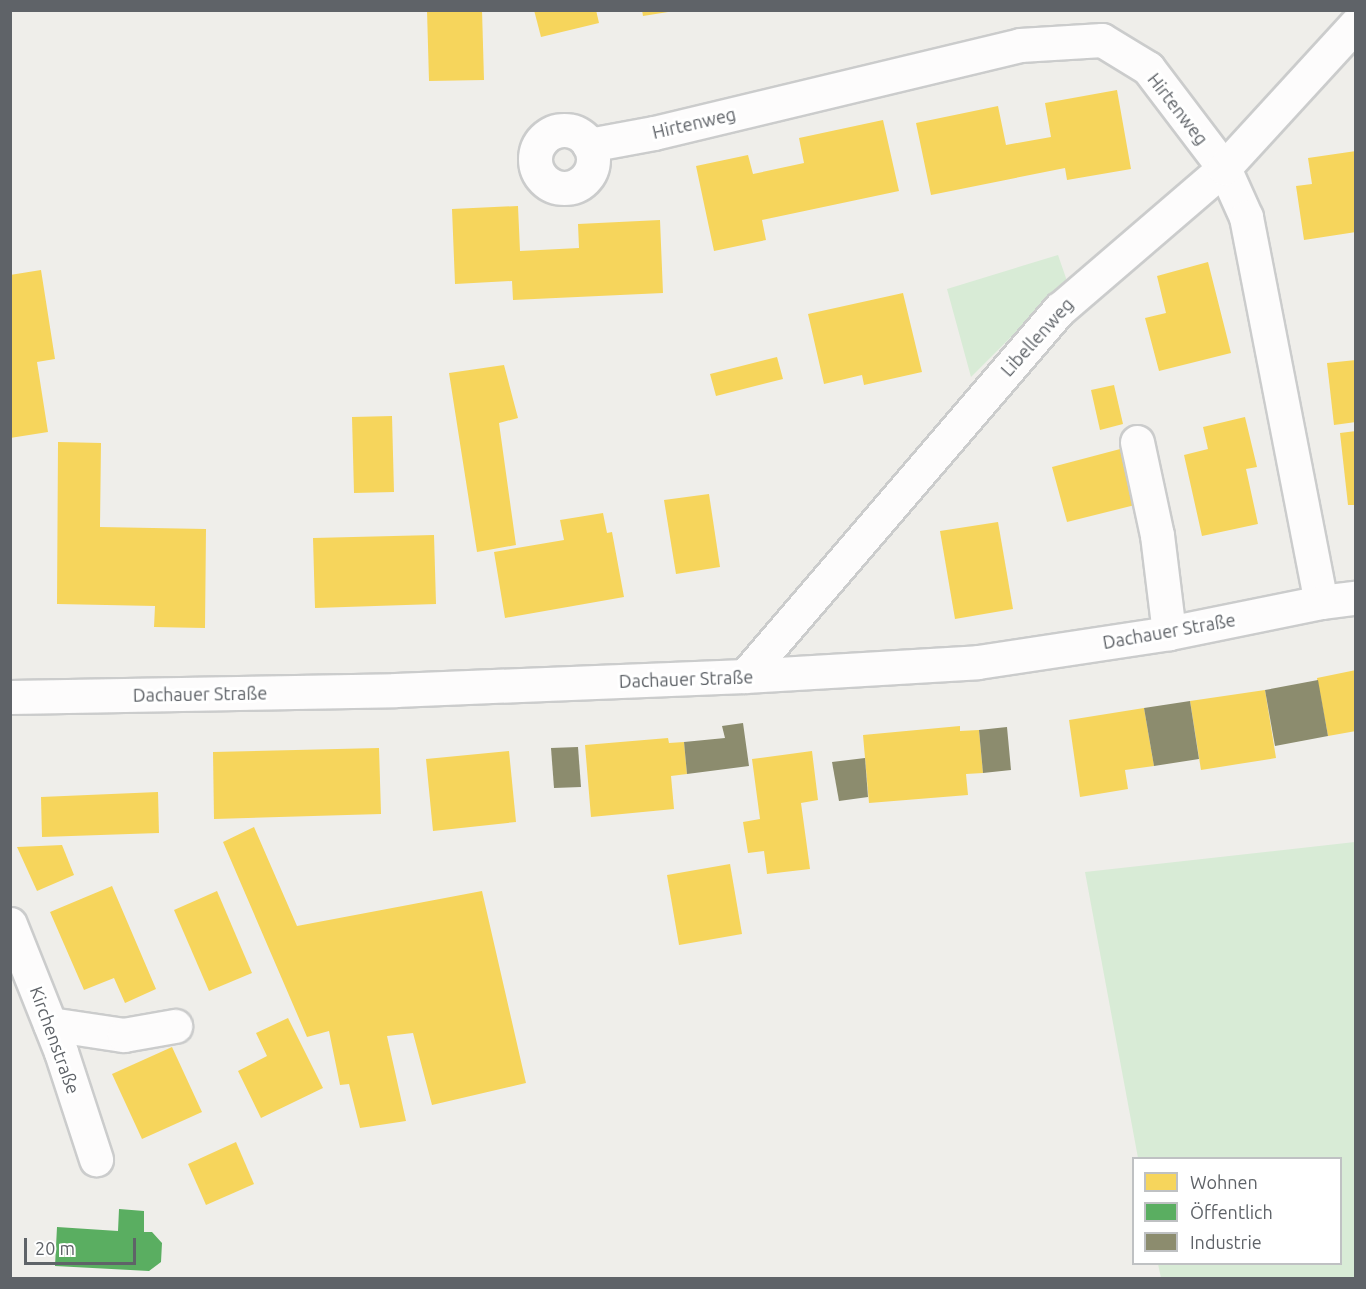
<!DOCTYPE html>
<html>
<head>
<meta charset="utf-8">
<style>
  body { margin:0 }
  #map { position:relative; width:1366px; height:1289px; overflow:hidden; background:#efeeea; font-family:Ubuntu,sans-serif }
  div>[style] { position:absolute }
  .green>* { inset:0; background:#d8ebd6 }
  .homes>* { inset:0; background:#f6d55c }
  .public>* { inset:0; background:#5aae61 }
  .industry>* { inset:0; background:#8c8c6e }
  .roads { filter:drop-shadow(2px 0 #cbcccc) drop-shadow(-2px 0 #cbcccc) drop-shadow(0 2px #cbcccc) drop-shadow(0 -2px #cbcccc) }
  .minor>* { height:33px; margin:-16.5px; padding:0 16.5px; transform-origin:16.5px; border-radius:16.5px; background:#fdfcfc }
  .minor>.ring { margin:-16.5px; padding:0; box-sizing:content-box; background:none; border:33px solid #fdfcfc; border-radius:50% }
  span { translate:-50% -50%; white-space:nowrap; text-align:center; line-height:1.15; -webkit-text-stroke:6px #fff; paint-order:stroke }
  .street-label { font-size:18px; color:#5f6368 }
  .frame { position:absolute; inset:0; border:12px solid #5f6368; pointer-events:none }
  .legend { position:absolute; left:1132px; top:1157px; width:210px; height:108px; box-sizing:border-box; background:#fff; border:2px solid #bfc1c3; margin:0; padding:8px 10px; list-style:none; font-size:18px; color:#5f6368 }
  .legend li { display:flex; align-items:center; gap:12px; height:30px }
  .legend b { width:30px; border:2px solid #bfc1c3 }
  .scale { position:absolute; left:24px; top:1238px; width:112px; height:27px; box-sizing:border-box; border:3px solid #5f6368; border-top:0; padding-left:8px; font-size:18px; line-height:21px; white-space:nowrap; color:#5f6368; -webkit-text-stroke:4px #fff; paint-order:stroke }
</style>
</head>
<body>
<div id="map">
  <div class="green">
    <i style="clip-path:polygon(1058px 255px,1067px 281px,971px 377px,947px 289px)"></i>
    <i style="clip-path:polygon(1355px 842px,1355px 1278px,1161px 1278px,1158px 1264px,1340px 1264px,1340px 1158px,1138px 1158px,1085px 872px)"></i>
  </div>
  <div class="homes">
    <i style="clip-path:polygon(427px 10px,482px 10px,484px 80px,429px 81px)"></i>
    <i style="clip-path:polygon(534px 10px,596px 10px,599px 23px,541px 37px)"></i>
    <i style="clip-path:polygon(642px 10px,667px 10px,668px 12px,643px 16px)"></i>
    <i style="clip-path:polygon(1117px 90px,1131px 169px,1067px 180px,1065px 168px,931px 195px,916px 123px,998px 106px,1006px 145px,1051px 137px,1045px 103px)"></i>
    <i style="clip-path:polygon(883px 120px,899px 191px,762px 220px,766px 240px,714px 251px,696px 166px,748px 155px,753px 174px,804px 163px,799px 138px)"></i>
    <i style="clip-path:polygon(1356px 151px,1356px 232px,1304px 240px,1296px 186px,1312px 184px,1308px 158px)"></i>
    <i style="clip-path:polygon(518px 206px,520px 251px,579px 248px,578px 224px,660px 220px,663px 293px,513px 300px,512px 281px,455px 284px,452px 209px)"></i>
    <i style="clip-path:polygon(1208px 262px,1231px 353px,1159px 371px,1145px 318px,1166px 313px,1157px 276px)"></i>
    <i style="clip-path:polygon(41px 270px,55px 359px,37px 362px,48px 432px,10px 438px,10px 275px)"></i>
    <i style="clip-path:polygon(903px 293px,922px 372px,864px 385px,862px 375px,824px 384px,808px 314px)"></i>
    <i style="clip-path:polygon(777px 357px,783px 379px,716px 396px,710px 374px)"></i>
    <i style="clip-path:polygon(1356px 360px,1356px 422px,1334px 425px,1327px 363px)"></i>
    <i style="clip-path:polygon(504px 365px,518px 418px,499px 423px,516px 545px,477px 552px,449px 373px)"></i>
    <i style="clip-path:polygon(1114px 385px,1123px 424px,1100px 430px,1091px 390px)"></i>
    <i style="clip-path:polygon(392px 416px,394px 492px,354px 493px,352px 417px)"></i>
    <i style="clip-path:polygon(1245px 417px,1257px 467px,1246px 469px,1258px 524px,1202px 536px,1184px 455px,1208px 449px,1203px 427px)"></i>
    <i style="clip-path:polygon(1356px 431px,1356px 505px,1348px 505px,1340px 433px)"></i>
    <i style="clip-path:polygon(58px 442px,101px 443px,100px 527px,206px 529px,205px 628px,154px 627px,155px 606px,57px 604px)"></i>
    <i style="clip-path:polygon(1124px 448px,1139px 504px,1067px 522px,1052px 467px)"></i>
    <i style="clip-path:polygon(709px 494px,720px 567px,676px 574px,664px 500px)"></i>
    <i style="clip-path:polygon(603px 513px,607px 533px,612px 532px,624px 597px,505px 618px,494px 552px,564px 540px,560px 520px)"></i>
    <i style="clip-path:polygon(998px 522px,1013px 609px,955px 619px,940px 531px)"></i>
    <i style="clip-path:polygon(434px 535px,436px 604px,315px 608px,313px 538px)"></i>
    <i style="clip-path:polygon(1356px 670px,1356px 731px,1328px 736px,1317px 678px)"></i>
    <i style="clip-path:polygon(1265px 690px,1276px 758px,1201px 770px,1190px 701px)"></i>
    <i style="clip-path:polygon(1144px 708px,1154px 766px,1125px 770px,1128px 789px,1080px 797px,1069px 720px)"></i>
    <i style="clip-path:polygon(960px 726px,960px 731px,979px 730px,983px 773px,966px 774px,968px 795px,869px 803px,863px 735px)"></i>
    <i style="clip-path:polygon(668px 738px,669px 743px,684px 742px,687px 774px,671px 776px,674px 809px,591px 817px,585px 745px)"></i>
    <i style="clip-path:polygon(379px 748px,381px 814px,214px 819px,213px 752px)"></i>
    <i style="clip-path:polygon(509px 751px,516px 822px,433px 831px,426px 759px)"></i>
    <i style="clip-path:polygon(812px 751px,818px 800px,801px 803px,810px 869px,767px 874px,764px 851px,748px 853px,743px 822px,760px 819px,752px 759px)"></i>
    <i style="clip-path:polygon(158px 792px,159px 833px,42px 837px,41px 797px)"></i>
    <i style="clip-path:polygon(254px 827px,297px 926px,482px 891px,526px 1083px,432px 1105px,413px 1033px,387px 1036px,406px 1121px,360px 1128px,349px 1084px,340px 1085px,329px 1031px,307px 1037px,223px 842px)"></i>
    <i style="clip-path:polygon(62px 845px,74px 875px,37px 891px,17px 847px)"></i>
    <i style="clip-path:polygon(730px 864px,742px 934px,679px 945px,667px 875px)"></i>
    <i style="clip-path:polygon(112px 886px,156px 989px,125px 1003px,114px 978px,84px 990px,50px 912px)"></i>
    <i style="clip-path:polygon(217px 891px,252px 973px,209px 991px,174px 910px)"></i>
    <i style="clip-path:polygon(288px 1018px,323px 1088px,261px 1118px,238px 1071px,267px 1056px,256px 1033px)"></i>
    <i style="clip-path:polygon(172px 1047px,202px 1112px,142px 1139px,112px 1074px)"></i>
    <i style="clip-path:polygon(236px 1142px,254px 1184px,206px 1205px,188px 1164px)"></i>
  </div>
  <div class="public">
    <i style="clip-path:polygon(119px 1209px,144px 1211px,144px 1232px,152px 1232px,162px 1243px,161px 1262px,149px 1271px,55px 1266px,57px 1227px,118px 1231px)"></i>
  </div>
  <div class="industry">
    <i style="clip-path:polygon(1318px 680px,1328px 736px,1275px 746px,1265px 690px)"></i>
    <i style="clip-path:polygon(1190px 701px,1199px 759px,1154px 766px,1144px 708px)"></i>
    <i style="clip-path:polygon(743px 723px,749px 766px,687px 774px,684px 742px,725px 738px,722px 726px)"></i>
    <i style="clip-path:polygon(1007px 727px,1011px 770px,983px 773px,979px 730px)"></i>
    <i style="clip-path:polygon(578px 747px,581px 787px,554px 788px,551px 748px)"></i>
    <i style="clip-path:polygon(865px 758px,868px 797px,839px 801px,832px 762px)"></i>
  </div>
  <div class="roads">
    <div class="minor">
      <i class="ring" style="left:535px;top:130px;width:25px;height:25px"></i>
      <i style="left:589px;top:145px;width:66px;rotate:-10.5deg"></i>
      <i style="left:654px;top:133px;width:376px;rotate:-13.5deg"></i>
      <i style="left:1020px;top:45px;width:82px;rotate:-3.5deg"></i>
      <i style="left:1102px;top:40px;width:54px;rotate:31.3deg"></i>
      <i style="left:1148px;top:68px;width:126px;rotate:52.8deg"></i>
      <i style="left:1224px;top:168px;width:54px;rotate:65.8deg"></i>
      <i style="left:1246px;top:217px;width:392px;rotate:79deg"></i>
      <i style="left:1137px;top:442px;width:95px;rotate:77.9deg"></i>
      <i style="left:1157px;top:535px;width:99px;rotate:83deg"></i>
      <i style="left:745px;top:676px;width:484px;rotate:-49.4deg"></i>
      <i style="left:1060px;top:309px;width:216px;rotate:-40.7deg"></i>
      <i style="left:1224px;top:168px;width:195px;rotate:-47.5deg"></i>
      <i style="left:10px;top:697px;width:385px;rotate:-1deg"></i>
      <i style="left:395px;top:690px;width:350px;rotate:-2.3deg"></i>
      <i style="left:745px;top:676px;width:233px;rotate:-3.4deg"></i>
      <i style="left:978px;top:662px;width:193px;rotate:-8.6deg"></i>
      <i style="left:1169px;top:633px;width:155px;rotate:-11.5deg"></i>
      <i style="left:1321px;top:602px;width:35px;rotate:-7deg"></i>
      <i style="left:10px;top:924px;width:138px;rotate:68.3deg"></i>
      <i style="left:61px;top:1052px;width:113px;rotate:71.9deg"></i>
      <i style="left:50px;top:1024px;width:75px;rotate:8.5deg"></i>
      <i style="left:124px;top:1035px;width:52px;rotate:-10deg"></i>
    </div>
  </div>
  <div class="street-label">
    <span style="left:1178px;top:109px;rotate:52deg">Hirtenweg</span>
    <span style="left:694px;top:123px;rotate:-13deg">Hirtenweg</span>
    <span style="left:1037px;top:337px;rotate:-48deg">Libellenweg</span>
    <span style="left:1169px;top:631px;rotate:-10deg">Dachauer Straße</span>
    <span style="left:686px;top:679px;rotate:-2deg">Dachauer Straße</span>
    <span style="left:200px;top:694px;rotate:-1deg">Dachauer Straße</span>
    <span style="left:55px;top:1040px;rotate:70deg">Kirchenstraße</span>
  </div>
  <div class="frame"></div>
  <ul class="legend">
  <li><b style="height:16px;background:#f6d55c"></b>Wohnen</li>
  <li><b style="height:16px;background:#5aae61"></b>Öffentlich</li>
  <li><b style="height:16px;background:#8c8c6e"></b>Industrie</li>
  </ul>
  <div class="scale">20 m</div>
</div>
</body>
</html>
